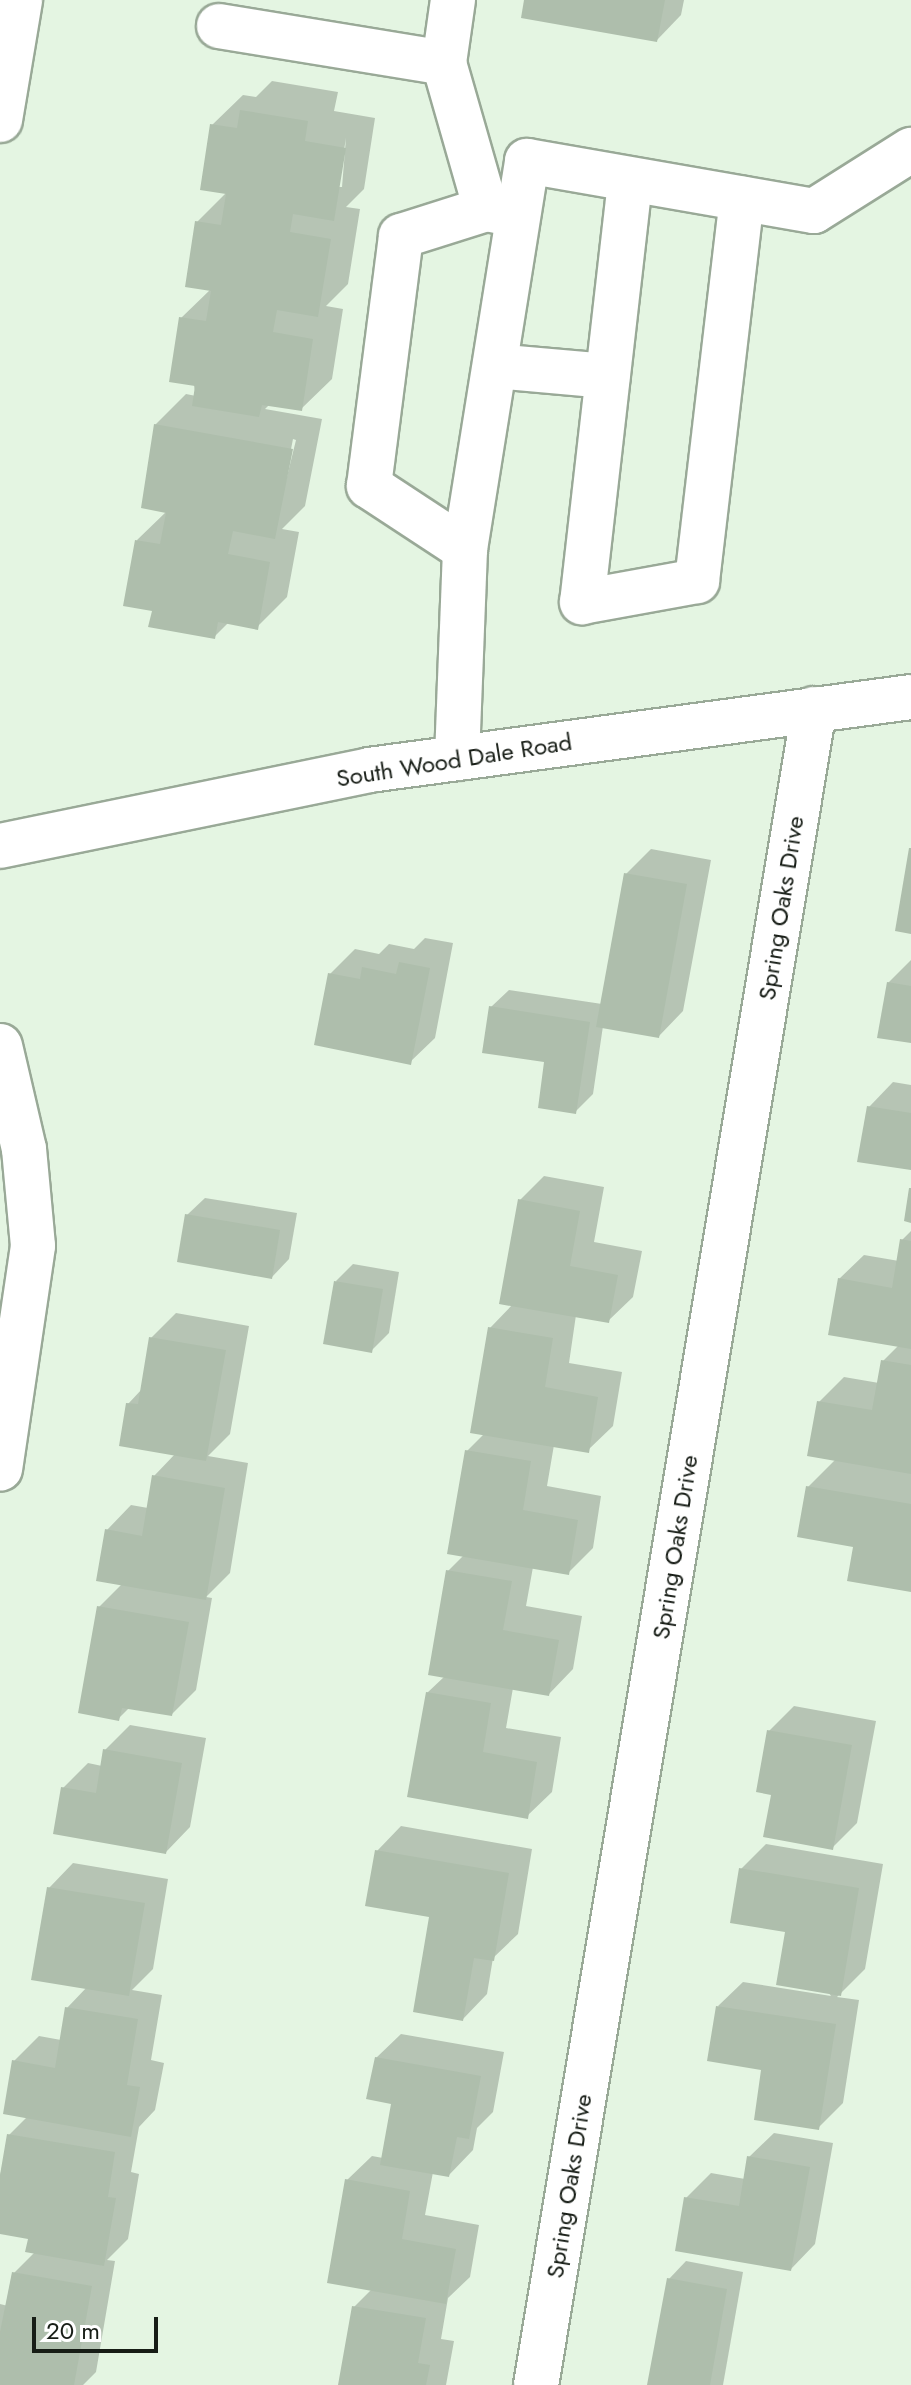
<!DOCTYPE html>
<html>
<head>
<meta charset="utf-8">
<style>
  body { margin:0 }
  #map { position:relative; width:911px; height:2385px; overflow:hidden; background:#e4f5e2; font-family:Jost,sans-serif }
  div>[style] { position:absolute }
  .shadow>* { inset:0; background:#0003 }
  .building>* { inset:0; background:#aebeac }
  .roads { filter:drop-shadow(2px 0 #99a997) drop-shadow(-2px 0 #99a997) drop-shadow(0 2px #99a997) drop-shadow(0 -2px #99a997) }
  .minor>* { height:44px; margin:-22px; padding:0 22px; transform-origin:22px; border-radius:22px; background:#fff }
  .major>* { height:44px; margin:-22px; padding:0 22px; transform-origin:22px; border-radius:22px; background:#fff }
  span { translate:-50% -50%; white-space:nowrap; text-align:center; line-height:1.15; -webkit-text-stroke:8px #fff; paint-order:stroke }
  .street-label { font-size:24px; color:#171d16 }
  .scale { position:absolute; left:32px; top:2317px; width:126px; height:36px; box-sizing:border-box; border:4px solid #171d16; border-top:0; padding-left:10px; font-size:24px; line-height:28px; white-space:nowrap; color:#171d16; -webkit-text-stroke:6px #fff; paint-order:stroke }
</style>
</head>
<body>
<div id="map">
  <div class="shadow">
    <i style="clip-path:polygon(526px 0,684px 0,681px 15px,657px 40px)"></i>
    <i style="clip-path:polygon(evenodd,272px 81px,338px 92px,334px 111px,375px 118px,364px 189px,346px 207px,360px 209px,348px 284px,326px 306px,343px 309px,332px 379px,301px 409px,270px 404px,265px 409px,322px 419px,305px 506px,282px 529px,299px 532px,287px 597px,257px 627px,229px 622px,214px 637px,154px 609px,137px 540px,167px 511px,155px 425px,186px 394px,196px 396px,181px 318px,211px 289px,197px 222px,227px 192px,212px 125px,243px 95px,256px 97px,272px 81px,346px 138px,342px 187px,338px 187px,346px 138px,272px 81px,293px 439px,296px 440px,280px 505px,293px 439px)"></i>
    <i style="clip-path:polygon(651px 849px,711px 860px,683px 1011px,659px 1036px,603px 1026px,593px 1094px,575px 1112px,547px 1061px,491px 1007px,509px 990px,602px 1004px,626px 874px)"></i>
    <i style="clip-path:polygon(425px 938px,453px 943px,435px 1038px,410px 1062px,330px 974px,355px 949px,379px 954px,389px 944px,414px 949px)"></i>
    <i style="clip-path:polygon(911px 960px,911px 1041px,888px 983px)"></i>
    <i style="clip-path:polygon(893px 1082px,911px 1085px,911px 1168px,869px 1107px)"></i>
    <i style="clip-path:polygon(544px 1176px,604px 1187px,594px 1242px,642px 1251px,633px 1297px,608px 1321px,576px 1315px,569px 1363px,622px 1372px,613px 1426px,588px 1450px,554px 1445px,547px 1486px,601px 1496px,593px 1548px,568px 1573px,533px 1567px,526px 1606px,582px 1616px,573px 1669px,549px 1694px,513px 1688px,506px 1728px,561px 1737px,552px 1792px,527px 1816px,427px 1693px,445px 1676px,448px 1571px,464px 1555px,467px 1451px,485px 1433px,490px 1328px,513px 1304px,520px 1200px)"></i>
    <i style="clip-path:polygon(205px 1198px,297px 1213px,289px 1259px,272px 1277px,187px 1215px)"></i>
    <i style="clip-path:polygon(911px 1231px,911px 1590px,856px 1545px,808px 1487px,836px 1459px,819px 1402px,844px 1377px,879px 1383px,883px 1361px,899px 1345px,839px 1279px,864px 1255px,899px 1261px,902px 1240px)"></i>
    <i style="clip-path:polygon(353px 1264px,399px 1272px,389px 1333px,371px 1351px,336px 1281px)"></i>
    <i style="clip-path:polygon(176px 1313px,249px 1326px,230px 1434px,208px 1456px,248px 1463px,230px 1573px,206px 1597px,212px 1598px,196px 1690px,172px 1714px,130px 1707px,119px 1718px,99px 1607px,122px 1584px,107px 1530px,131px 1505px,148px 1508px,154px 1476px,176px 1453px,128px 1404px,142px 1389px,151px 1338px)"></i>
    <i style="clip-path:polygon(794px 1706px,876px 1721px,857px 1823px,832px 1848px,773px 1793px,769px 1731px)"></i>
    <i style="clip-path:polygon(130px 1725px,206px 1738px,190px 1827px,166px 1852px,63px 1788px,88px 1763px,102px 1766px,105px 1750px)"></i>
    <i style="clip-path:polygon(401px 1826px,532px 1849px,518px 1934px,493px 1958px,487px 1994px,463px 2019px,431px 1915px,377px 1851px)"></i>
    <i style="clip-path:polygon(766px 1844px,883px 1864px,865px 1969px,837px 1997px,859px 2000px,843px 2103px,818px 2128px,763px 2068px,718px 2006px,743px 1982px,831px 1996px,741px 1869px)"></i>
    <i style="clip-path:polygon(73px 1863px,168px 1879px,153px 1969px,132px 1990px,162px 1995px,151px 2060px,164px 2063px,155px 2110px,139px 2127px,131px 2172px,139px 2174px,128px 2239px,107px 2260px,115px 2261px,96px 2372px,83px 2385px,0 2385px,0 2304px,8px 2306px,14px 2273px,35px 2252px,30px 2237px,0 2232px,0 2176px,9px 2135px,27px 2117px,14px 2061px,39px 2036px,61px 2040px,67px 2008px,87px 1987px,49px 1888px)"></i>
    <i style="clip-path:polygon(401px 2034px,504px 2052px,493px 2112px,477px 2128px,473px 2150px,449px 2175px,433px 2172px,425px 2215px,479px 2225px,470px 2277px,448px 2298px,441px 2339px,454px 2341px,446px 2385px,340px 2385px,354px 2307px,372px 2289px,347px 2180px,372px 2156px,383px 2158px,393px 2102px,376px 2058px)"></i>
    <i style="clip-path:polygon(774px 2133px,833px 2143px,815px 2244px,791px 2269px,686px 2198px,711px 2173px,745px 2179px,749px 2157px)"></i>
    <i style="clip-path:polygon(686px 2261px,743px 2272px,723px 2385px,649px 2385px,669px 2279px)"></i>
  </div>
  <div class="building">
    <i style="clip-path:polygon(524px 0,665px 0,657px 42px,521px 18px)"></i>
    <i style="clip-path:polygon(240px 110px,308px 121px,305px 141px,346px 148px,334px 221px,293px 214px,290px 232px,331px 239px,318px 317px,277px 310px,273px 332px,313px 339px,302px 411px,262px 405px,259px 417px,192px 406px,195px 386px,169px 382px,179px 317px,206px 321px,211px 291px,185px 287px,195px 221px,221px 225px,226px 194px,200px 190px,210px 124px,237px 128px)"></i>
    <i style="clip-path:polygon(154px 424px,293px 449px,275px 539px,233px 531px,228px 554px,270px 562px,258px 630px,218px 622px,215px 639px,148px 627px,152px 611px,123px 606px,135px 540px,160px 544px,166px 513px,141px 508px)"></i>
    <i style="clip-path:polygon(909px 848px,911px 848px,911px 934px,895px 931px)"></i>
    <i style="clip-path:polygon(624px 873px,687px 884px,659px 1038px,596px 1027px)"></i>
    <i style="clip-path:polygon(399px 962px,430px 968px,411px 1065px,314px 1045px,328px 973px,360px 979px,362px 967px,396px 974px)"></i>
    <i style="clip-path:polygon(887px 982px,911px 986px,911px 1043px,877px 1038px)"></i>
    <i style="clip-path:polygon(489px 1006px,590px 1022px,576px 1114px,538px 1108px,544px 1062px,482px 1053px)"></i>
    <i style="clip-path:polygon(867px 1106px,911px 1113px,911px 1170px,857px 1162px)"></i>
    <i style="clip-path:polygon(909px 1188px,911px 1188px,911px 1223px,904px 1221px)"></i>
    <i style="clip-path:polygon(518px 1199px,580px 1211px,570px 1266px,618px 1275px,609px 1323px,499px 1304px)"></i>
    <i style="clip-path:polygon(185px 1214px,280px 1230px,272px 1279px,177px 1262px)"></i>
    <i style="clip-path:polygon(900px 1239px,911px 1241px,911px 1349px,828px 1335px,838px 1278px,892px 1288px)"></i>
    <i style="clip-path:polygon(334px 1281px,383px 1289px,372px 1353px,323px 1344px)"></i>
    <i style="clip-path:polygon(488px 1327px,553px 1338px,545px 1387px,598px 1397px,589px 1453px,470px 1433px)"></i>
    <i style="clip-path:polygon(149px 1337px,226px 1350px,206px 1461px,119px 1446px,126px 1403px,138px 1404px)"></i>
    <i style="clip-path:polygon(881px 1360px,911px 1365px,911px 1474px,807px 1456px,817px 1401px,872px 1410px)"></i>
    <i style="clip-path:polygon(465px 1450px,531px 1461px,523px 1510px,578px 1520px,569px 1575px,447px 1554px)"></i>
    <i style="clip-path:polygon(152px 1475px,225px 1488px,206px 1600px,96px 1581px,105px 1529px,142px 1536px)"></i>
    <i style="clip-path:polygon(806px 1486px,911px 1504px,911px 1592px,847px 1581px,853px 1547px,797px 1537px)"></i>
    <i style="clip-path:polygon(446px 1570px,512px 1581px,503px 1630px,559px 1640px,549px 1696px,428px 1675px)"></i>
    <i style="clip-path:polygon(97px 1606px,189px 1622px,172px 1716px,122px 1708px,119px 1721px,78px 1713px)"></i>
    <i style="clip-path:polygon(426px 1692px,491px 1703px,483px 1752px,537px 1762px,528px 1819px,407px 1797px)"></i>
    <i style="clip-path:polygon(767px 1730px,852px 1745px,833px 1850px,763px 1837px,771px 1795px,756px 1792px)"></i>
    <i style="clip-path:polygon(103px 1749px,182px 1763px,166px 1854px,53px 1834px,61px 1787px,96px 1793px)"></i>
    <i style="clip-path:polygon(375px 1850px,509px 1873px,494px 1961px,474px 1958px,463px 2021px,413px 2012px,429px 1917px,365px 1906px)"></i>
    <i style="clip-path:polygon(739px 1868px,859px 1888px,841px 1996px,776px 1985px,785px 1932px,730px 1923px)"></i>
    <i style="clip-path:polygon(47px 1887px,145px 1903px,129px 1996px,31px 1980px)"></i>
    <i style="clip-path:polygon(716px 2006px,836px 2024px,819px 2130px,754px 2120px,761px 2070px,707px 2061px)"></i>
    <i style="clip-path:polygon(65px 2007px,138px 2019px,127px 2085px,140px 2087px,131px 2137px,3px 2114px,12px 2060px,55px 2068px)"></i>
    <i style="clip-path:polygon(375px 2057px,481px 2076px,469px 2139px,457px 2137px,449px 2177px,380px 2165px,391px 2104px,366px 2099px)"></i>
    <i style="clip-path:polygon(7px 2134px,115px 2152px,108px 2197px,116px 2198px,104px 2266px,25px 2252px,28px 2239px,0 2234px,0 2175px)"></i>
    <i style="clip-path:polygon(747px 2156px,810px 2167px,791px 2271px,675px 2251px,684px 2197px,739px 2206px)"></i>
    <i style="clip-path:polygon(345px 2179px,410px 2191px,402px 2239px,456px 2249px,446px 2304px,327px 2283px)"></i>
    <i style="clip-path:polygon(12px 2272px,92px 2286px,74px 2385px,0 2385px,0 2332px)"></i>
    <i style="clip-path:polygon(667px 2278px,727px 2289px,710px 2385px,647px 2385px)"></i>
    <i style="clip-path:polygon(352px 2306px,426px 2318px,418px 2363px,430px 2365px,426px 2385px,338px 2385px)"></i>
  </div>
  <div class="roads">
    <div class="minor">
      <i style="left:219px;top:26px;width:228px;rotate:9.3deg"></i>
      <i style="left:444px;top:63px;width:152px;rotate:74deg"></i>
      <i style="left:486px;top:209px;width:31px;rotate:11deg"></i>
      <i style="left:444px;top:63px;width:64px;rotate:-81.9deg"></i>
      <i style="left:0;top:120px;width:122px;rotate:-80.5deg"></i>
      <i style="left:630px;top:182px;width:423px;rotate:96.5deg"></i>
      <i style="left:582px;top:602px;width:117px;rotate:-10.3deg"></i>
      <i style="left:697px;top:581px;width:385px;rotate:-83.3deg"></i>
      <i style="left:495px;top:366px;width:113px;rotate:5.1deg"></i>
      <i style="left:465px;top:549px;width:115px;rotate:-146.7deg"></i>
      <i style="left:369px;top:486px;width:252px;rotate:-82.7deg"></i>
      <i style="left:401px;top:236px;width:89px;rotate:-17.6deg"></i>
      <i style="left:457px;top:758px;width:209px;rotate:-87.8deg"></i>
      <i style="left:465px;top:549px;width:393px;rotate:-80.9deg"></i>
      <i style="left:527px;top:161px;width:291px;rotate:9.9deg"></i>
      <i style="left:814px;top:211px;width:115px;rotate:-32.2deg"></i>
      <i style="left:0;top:1046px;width:106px;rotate:76.9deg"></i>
      <i style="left:24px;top:1149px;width:97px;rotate:84.7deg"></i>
      <i style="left:33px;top:1246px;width:225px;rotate:98.4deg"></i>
      <i style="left:536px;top:2385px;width:1699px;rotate:-80.58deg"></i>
    </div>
    <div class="major">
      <i style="left:0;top:846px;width:377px;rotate:-11.6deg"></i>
      <i style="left:369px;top:770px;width:547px;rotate:-7.67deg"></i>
    </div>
  </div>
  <div class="street-label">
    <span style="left:454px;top:760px;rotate:-9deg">South Wood Dale Road</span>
    <span style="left:781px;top:908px;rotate:-81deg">Spring Oaks Drive</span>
    <span style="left:675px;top:1547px;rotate:-81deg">Spring Oaks Drive</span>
    <span style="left:569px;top:2186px;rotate:-81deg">Spring Oaks Drive</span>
  </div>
  <div class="scale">20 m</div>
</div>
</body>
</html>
